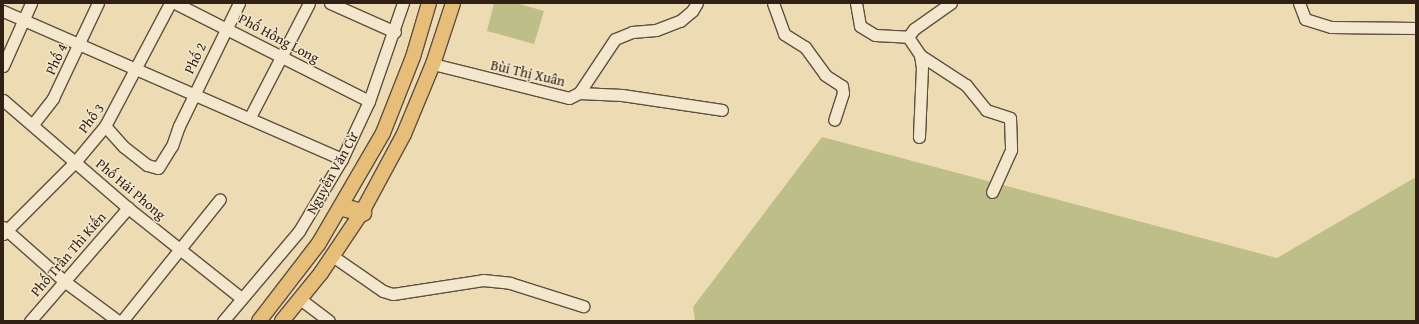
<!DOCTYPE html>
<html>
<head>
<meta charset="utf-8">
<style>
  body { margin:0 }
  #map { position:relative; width:1419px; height:324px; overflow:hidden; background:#eddbb4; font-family:"Gentium Book Plus",serif }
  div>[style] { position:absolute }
  .green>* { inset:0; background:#bebe89 }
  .roads { filter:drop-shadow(1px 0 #604f3e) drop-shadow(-1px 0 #604f3e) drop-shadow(0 1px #604f3e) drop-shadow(0 -1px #604f3e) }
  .minor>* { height:11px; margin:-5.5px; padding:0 5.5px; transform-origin:5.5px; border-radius:5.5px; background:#f3e8ce }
  .major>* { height:14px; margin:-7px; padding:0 7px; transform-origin:7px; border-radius:7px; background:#e6be7a }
  .highway>* { height:17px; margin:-8.5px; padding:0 8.5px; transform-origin:8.5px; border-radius:8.5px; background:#e6be7a }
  span { translate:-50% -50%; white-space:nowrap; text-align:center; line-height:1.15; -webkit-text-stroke:3px #f3e8ce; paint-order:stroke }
  .street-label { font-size:14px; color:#312016 }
  .frame { position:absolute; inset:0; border:4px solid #312016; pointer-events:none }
</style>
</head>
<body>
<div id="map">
  <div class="green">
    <i style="clip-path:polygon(494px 3px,516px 3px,544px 11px,534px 44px,487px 31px)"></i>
    <i style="clip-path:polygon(822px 137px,1277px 258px,1416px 177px,1416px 321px,695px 321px,693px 307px)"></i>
  </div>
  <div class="roads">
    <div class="minor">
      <i style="left:175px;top:3px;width:217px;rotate:26.8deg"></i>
      <i style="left:330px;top:3px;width:71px;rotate:24deg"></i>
      <i style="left:773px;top:3px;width:33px;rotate:70deg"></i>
      <i style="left:784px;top:34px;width:25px;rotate:32deg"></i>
      <i style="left:805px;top:47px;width:34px;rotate:54deg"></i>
      <i style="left:825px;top:75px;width:20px;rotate:33deg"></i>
      <i style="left:842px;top:86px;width:7px;rotate:82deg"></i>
      <i style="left:843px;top:93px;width:28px;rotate:108deg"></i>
      <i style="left:856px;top:3px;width:23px;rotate:80deg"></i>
      <i style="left:860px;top:26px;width:17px;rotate:31deg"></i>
      <i style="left:875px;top:35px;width:33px;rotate:3deg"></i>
      <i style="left:908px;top:37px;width:10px;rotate:-53deg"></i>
      <i style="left:914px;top:29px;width:45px;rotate:-35.1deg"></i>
      <i style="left:1299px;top:3px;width:17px;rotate:69deg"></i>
      <i style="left:1305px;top:19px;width:27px;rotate:17deg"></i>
      <i style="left:1331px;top:27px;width:85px;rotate:0.7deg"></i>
      <i style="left:3px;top:11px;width:370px;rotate:23.6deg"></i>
      <i style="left:908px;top:37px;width:22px;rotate:56deg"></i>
      <i style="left:920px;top:55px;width:12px;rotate:81deg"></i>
      <i style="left:922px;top:67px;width:70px;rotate:92.5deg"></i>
      <i style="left:920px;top:55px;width:55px;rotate:33.1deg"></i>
      <i style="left:966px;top:85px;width:32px;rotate:51deg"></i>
      <i style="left:986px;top:110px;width:25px;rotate:18deg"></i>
      <i style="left:1010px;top:118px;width:32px;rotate:88deg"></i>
      <i style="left:1011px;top:150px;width:46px;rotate:114.3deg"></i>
      <i style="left:433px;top:64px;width:140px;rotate:14deg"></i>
      <i style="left:569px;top:98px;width:11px;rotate:-27deg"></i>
      <i style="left:579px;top:93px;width:65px;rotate:-56.3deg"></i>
      <i style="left:615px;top:39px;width:18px;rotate:-22deg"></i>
      <i style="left:632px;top:32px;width:24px;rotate:-5deg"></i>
      <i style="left:656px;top:30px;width:26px;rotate:-21deg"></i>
      <i style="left:680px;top:21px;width:16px;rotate:-40deg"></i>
      <i style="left:692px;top:11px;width:9px;rotate:-58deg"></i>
      <i style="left:3px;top:66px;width:69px;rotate:-66deg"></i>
      <i style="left:579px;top:93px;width:43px;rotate:2.7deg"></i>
      <i style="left:622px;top:95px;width:101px;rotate:8.5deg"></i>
      <i style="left:3px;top:100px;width:165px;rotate:40.8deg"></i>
      <i style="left:128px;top:208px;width:144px;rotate:38.5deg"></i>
      <i style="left:250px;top:117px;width:128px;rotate:-62.6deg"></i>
      <i style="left:33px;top:124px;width:33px;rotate:-52deg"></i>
      <i style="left:53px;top:98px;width:105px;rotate:-64.7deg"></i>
      <i style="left:105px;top:126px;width:28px;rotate:48deg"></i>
      <i style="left:124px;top:147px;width:29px;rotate:38deg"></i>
      <i style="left:147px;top:165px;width:11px;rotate:15deg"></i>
      <i style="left:158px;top:168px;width:26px;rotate:-58deg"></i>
      <i style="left:172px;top:146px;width:21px;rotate:-71deg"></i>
      <i style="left:179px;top:126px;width:137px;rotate:-64deg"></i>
      <i style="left:3px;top:227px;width:81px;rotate:41.5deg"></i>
      <i style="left:64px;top:281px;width:67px;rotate:36.5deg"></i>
      <i style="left:3px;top:234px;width:102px;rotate:-45deg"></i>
      <i style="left:75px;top:162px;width:47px;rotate:-50.2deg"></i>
      <i style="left:105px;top:126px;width:139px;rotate:-62.1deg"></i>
      <i style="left:331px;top:255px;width:63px;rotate:34.7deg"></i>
      <i style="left:383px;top:291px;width:10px;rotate:17deg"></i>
      <i style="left:393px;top:294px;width:91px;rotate:-8.8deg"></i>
      <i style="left:483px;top:280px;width:27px;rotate:6deg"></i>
      <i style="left:510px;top:283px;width:77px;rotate:17.5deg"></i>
      <i style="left:300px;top:299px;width:36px;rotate:37deg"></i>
      <i style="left:30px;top:321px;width:150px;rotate:-49.1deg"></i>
      <i style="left:122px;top:321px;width:156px;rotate:-51.2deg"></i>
      <i style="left:223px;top:321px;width:118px;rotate:-49.8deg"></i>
      <i style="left:299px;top:231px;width:84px;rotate:-59.2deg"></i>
      <i style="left:342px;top:159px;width:64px;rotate:-65deg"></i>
      <i style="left:369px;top:101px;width:104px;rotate:-70.9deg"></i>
    </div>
    <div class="major">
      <i style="left:259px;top:321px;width:98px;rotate:-52.4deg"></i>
      <i style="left:319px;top:243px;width:127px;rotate:-59.8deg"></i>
      <i style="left:383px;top:133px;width:82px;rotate:-68.5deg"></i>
      <i style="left:413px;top:57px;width:56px;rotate:-73.5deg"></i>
      <i style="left:282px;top:321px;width:62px;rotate:-50.9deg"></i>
      <i style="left:321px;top:273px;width:73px;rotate:-56.1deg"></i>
      <i style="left:362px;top:212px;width:89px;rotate:-61.7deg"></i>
      <i style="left:404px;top:134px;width:76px;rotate:-67.5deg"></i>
      <i style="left:433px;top:64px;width:64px;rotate:-71.8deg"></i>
    </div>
    <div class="highway">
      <i style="left:342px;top:207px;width:21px;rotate:14deg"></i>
    </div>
  </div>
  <div class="street-label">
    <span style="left:279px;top:38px;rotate:28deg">Phố Hồng Long</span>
    <span style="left:195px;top:58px;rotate:-64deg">Phố 2</span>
    <span style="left:56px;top:59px;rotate:-65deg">Phố 4</span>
    <span style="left:528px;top:73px;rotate:13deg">Bùi Thị Xuân</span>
    <span style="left:91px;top:118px;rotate:-53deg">Phố 3</span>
    <span style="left:332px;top:173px;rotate:-61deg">Nguyễn Văn Cừ</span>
    <span style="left:131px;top:189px;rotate:40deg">Phố Hải Phong</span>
    <span style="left:68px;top:254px;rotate:-49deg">Phố Trần Thì Kiến</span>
  </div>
  <div class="frame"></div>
</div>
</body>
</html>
